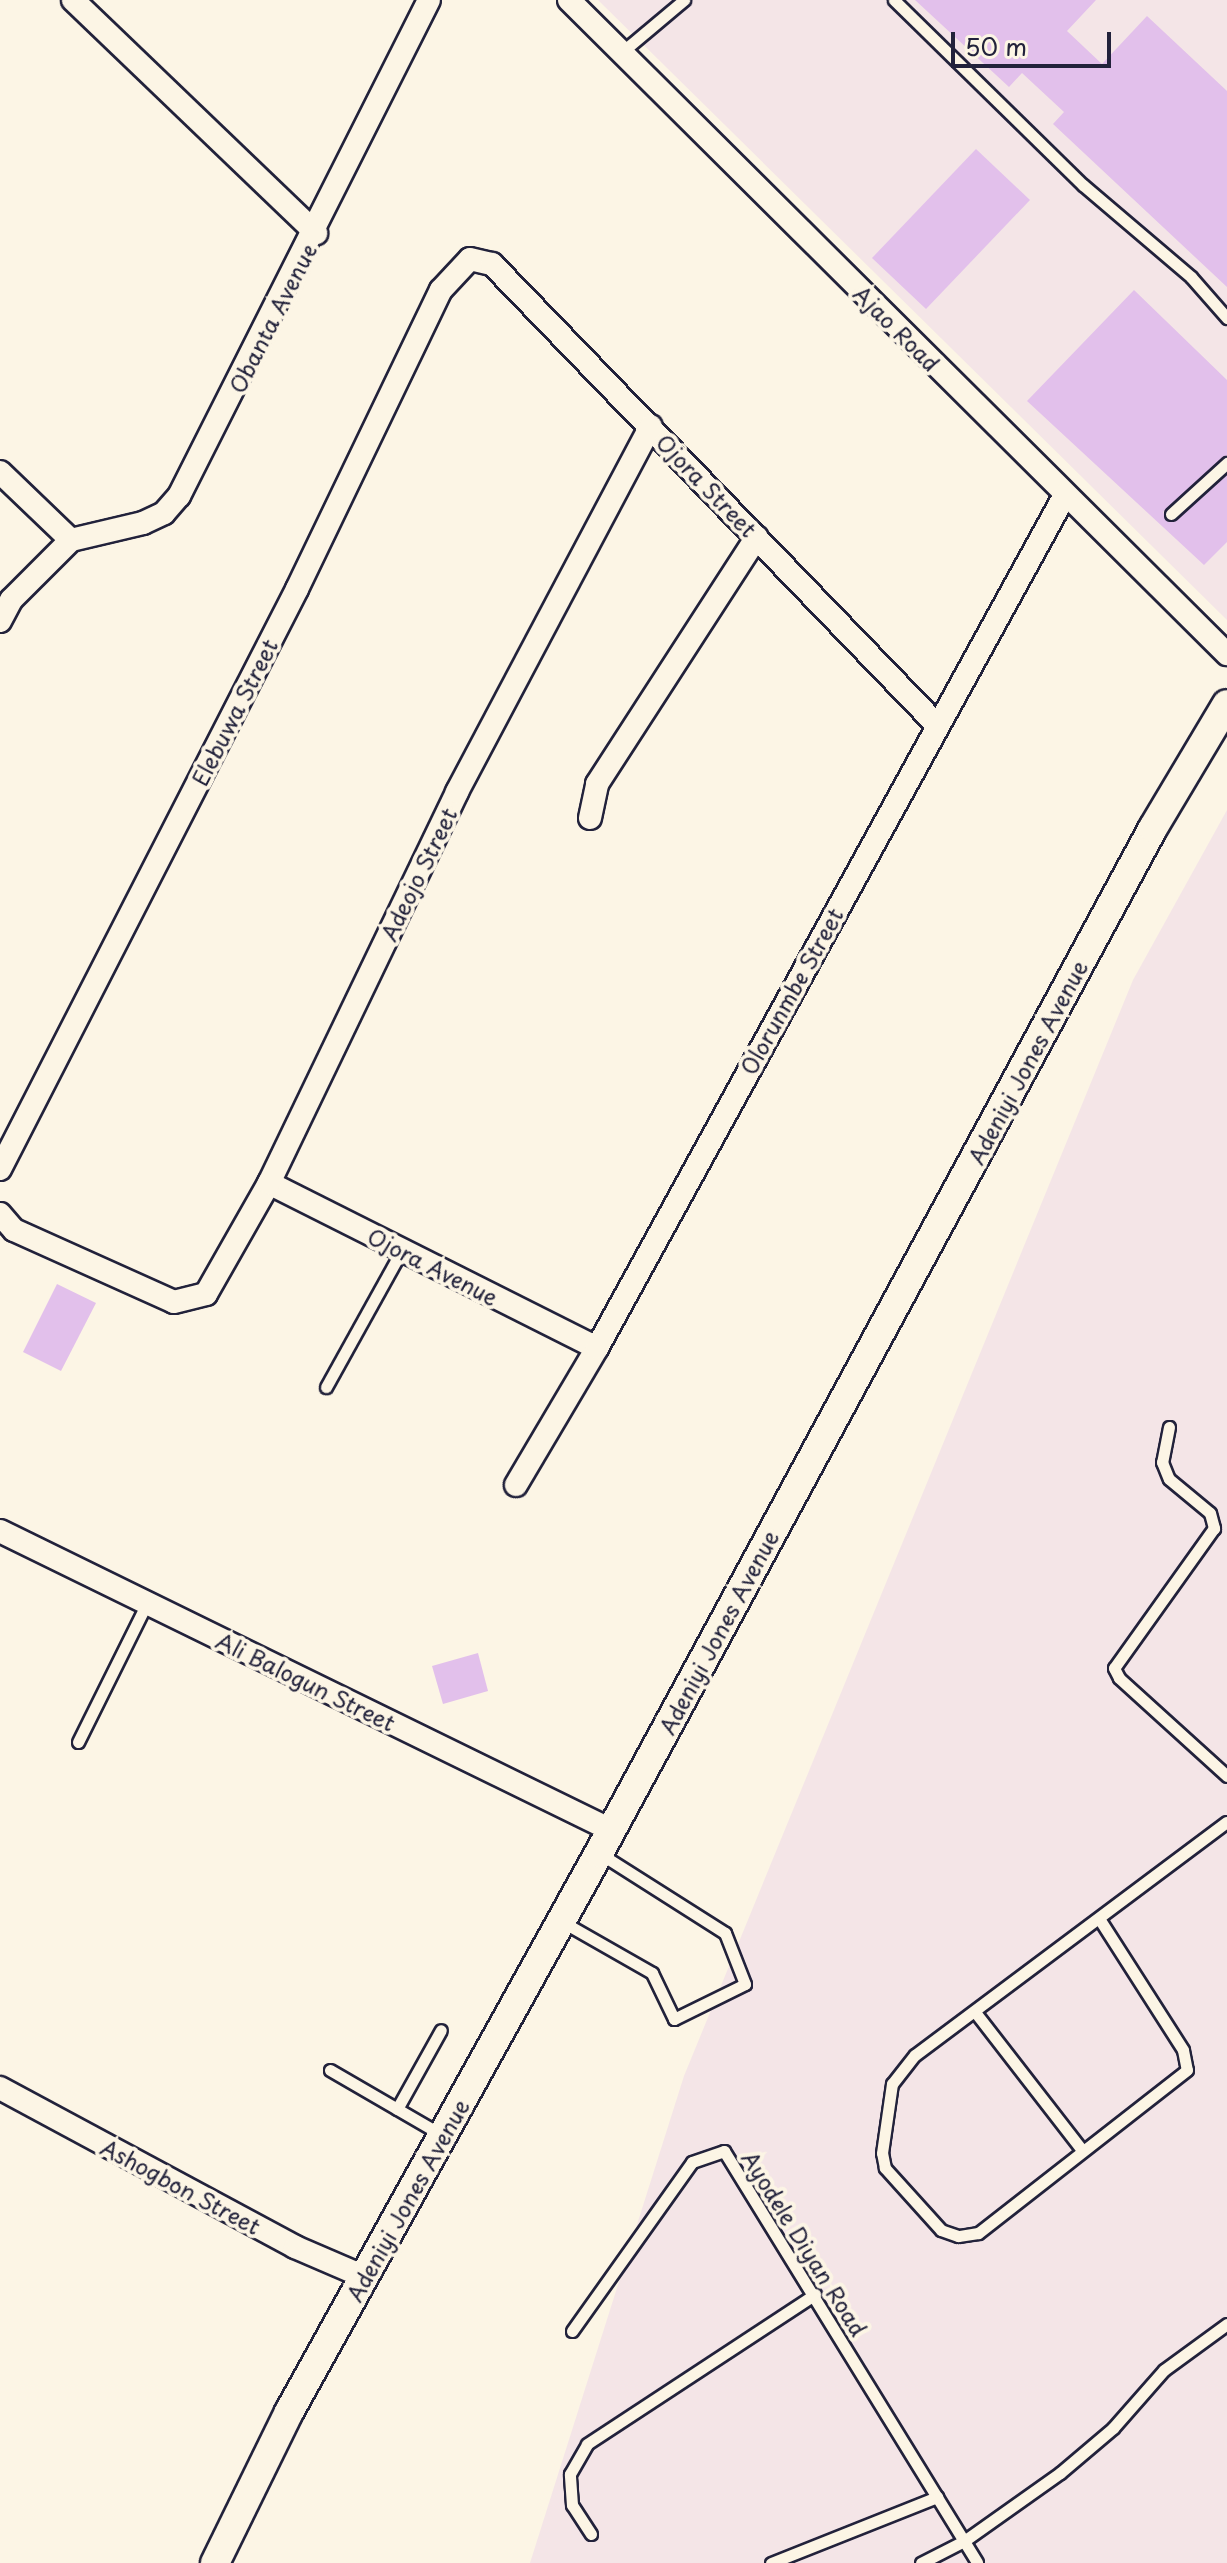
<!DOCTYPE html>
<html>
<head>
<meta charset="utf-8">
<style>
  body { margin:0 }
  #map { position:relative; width:1227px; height:2563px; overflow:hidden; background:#fcf5e5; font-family:"Playpen Sans",sans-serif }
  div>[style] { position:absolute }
  .built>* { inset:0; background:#f4e5e7 }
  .building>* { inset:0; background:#e2c0eb }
  .roads { filter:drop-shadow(2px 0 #22223b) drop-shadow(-2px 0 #22223b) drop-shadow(0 2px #22223b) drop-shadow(0 -2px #22223b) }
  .service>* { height:11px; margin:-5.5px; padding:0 5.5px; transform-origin:5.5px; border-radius:5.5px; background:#fcf5e5 }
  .minor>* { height:22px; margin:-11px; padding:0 11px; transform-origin:11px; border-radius:11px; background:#fcf5e5 }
  .tertiary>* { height:28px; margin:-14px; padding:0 14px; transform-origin:14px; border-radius:14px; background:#fcf5e5 }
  span { translate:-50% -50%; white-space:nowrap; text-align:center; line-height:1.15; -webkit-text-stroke:8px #fcf5e5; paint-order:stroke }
  .street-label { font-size:22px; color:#22223b }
  .scale { position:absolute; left:951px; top:32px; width:160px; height:36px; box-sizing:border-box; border:4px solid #22223b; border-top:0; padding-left:10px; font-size:24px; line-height:28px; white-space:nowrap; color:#22223b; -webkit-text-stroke:6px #fcf5e5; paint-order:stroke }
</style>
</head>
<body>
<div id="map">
  <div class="built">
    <i style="clip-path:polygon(598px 0,1227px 0,1227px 620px)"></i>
    <i style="clip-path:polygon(1227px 810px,1227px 2563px,530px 2563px,684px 2076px,1133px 980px)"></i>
  </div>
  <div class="building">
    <i style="clip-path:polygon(915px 0,1096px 0,1067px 31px,1102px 64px,1147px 16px,1227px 91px,1227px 287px,1053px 124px,1064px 112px,1022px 73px,1009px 87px)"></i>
    <i style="clip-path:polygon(976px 149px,1030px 200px,926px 309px,872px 258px)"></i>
    <i style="clip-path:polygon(1134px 290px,1227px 380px,1227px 455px,1163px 512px,1168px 522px,1176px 521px,1227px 474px,1227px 542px,1204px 565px,1027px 401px)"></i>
    <i style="clip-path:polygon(57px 1284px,96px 1303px,61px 1371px,23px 1352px)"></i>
    <i style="clip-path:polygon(478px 1653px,488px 1691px,443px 1704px,432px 1666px)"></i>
  </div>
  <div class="roads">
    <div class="service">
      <i style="left:894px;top:0;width:264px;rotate:44.4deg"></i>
      <i style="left:1083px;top:185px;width:142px;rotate:40.4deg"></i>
      <i style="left:1191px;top:277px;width:55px;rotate:48.7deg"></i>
      <i style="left:622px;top:52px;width:81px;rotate:-40deg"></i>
      <i style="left:1171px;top:514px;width:76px;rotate:-42.3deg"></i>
      <i style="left:326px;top:1387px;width:157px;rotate:-61deg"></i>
      <i style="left:1169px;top:1427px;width:36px;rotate:101deg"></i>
      <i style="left:1162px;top:1462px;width:18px;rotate:68deg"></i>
      <i style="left:1169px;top:1479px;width:53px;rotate:39.7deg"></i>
      <i style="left:1210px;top:1513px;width:16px;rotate:75deg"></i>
      <i style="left:1214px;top:1528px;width:172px;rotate:125.5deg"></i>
      <i style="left:1114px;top:1668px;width:11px;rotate:63deg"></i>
      <i style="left:1119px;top:1678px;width:146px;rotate:42.2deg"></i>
      <i style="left:78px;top:1742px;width:155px;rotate:-63.6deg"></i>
      <i style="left:1100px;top:1920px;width:154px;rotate:57.4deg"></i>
      <i style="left:1183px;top:2050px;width:20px;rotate:79deg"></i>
      <i style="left:1187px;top:2070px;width:265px;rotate:142deg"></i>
      <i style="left:978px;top:2233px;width:20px;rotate:171deg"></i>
      <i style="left:958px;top:2236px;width:18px;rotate:-161deg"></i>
      <i style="left:941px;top:2230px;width:84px;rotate:-132.1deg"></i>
      <i style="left:885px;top:2168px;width:15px;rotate:-101deg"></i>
      <i style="left:882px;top:2153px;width:70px;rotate:-81.8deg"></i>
      <i style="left:892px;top:2084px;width:37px;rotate:-52deg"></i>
      <i style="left:915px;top:2055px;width:389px;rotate:-36.8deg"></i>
      <i style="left:561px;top:1921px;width:105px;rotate:29.7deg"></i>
      <i style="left:652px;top:1973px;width:51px;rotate:64.4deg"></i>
      <i style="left:674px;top:2019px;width:79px;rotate:-26.2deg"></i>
      <i style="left:745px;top:1984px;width:55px;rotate:-111.4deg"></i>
      <i style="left:725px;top:1933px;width:149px;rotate:-147.6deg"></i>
      <i style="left:975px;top:2012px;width:175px;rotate:52.2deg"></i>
      <i style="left:330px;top:2070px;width:129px;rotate:30.1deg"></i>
      <i style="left:397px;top:2109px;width:90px;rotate:-60.9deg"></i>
      <i style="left:572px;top:2331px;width:207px;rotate:-54.6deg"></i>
      <i style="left:692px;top:2162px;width:34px;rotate:-19deg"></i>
      <i style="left:724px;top:2151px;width:483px;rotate:58.4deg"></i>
      <i style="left:591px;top:2534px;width:35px;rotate:-123deg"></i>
      <i style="left:572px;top:2505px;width:31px;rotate:-94deg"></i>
      <i style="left:570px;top:2474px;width:34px;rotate:-60deg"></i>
      <i style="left:587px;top:2444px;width:273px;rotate:-33.3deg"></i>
      <i style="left:771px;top:2563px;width:179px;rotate:-21.7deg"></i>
      <i style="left:921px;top:2563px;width:48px;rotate:-27.1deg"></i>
      <i style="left:964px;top:2541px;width:118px;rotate:-35.3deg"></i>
      <i style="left:1060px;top:2473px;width:70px;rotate:-40.3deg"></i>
      <i style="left:1113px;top:2428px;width:77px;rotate:-48.7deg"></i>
      <i style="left:1164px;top:2370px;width:78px;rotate:-36.1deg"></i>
    </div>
    <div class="minor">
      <i style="left:73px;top:0;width:337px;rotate:43.8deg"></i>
      <i style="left:569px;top:0;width:928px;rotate:44.83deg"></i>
      <i style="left:0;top:472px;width:98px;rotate:43.8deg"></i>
      <i style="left:0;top:621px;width:24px;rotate:-62deg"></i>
      <i style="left:11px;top:600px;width:85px;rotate:-45deg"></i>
      <i style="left:71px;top:540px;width:74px;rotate:-13.3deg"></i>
      <i style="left:143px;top:523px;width:23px;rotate:-25deg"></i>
      <i style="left:164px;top:513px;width:23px;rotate:-49deg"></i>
      <i style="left:179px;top:496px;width:555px;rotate:-63.25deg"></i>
      <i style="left:590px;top:818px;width:35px;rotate:-78deg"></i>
      <i style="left:597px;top:784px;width:294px;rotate:-57.1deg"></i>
      <i style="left:0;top:1169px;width:652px;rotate:-62.88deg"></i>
      <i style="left:297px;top:589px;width:332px;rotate:-64.3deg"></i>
      <i style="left:441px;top:290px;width:42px;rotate:-46.9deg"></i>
      <i style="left:470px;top:259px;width:23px;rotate:13deg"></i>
      <i style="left:492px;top:264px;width:639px;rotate:46.01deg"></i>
      <i style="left:269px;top:1183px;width:367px;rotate:26.7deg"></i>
      <i style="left:0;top:1214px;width:21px;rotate:49deg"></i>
      <i style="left:14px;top:1230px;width:175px;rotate:24.2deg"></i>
      <i style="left:174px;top:1302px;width:33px;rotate:-14deg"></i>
      <i style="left:206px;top:1294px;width:128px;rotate:-60.4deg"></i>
      <i style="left:269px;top:1183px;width:434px;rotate:-64.3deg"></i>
      <i style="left:457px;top:792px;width:414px;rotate:-62.1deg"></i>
      <i style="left:516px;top:1485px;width:159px;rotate:-59.4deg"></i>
      <i style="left:597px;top:1348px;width:973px;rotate:-61.25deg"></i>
      <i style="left:0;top:1531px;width:680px;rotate:26.08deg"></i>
      <i style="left:0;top:2088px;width:335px;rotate:28.3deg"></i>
      <i style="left:295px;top:2247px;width:76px;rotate:23.2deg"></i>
    </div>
    <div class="tertiary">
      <i style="left:215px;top:2563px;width:168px;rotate:-63.9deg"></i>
      <i style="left:289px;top:2412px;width:639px;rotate:-60.99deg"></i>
      <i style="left:599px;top:1853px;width:1165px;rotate:-61.61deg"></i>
      <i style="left:1153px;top:828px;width:144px;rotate:-59.2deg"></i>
    </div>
  </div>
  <div class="street-label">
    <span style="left:272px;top:318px;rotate:-63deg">Obanta Avenue</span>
    <span style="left:897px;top:328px;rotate:45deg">Ajao Road</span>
    <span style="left:707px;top:485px;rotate:46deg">Ojora Street</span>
    <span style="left:234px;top:712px;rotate:-63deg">Elebuwa Street</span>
    <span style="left:418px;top:874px;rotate:-64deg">Adeojo Street</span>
    <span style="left:791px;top:991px;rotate:-61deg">Olorunmbe Street</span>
    <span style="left:1027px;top:1062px;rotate:-62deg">Adeniyi Jones Avenue</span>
    <span style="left:433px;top:1266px;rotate:27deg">Ojora Avenue</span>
    <span style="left:718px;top:1632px;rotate:-62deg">Adeniyi Jones Avenue</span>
    <span style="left:306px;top:1681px;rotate:26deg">Ali Balogun Street</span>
    <span style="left:181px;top:2186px;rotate:28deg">Ashogbon Street</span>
    <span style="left:407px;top:2200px;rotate:-61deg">Adeniyi Jones Avenue</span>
    <span style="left:805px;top:2243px;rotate:58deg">Ayodele Diyan Road</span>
  </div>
  <div class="scale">50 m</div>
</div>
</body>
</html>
